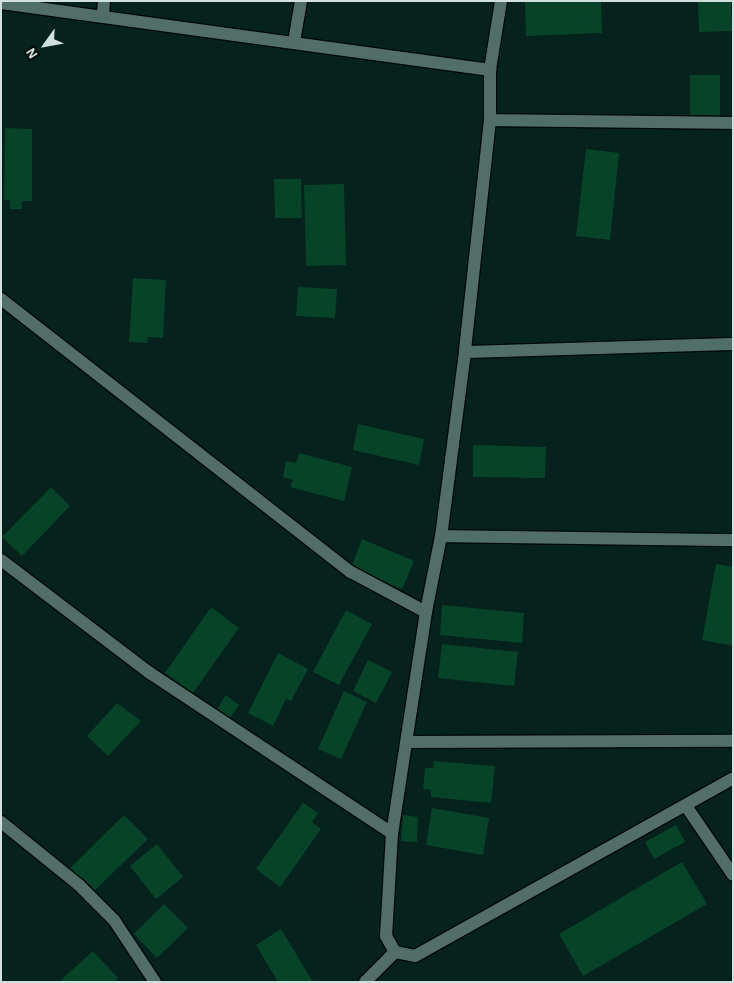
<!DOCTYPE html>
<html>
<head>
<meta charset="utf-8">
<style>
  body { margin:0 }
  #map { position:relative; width:734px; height:983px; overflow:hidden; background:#05221d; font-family:"Alegreya Sans",sans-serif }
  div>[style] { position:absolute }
  .building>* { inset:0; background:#074328 }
  .roads { filter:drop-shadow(1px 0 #000a07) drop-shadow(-1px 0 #000a07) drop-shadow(0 1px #000a07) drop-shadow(0 -1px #000a07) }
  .street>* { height:12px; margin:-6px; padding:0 6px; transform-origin:6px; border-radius:6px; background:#516e68 }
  span { translate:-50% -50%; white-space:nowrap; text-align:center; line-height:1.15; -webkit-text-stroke:4px #010907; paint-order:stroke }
  .frame { position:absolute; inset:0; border:2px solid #d0e0dc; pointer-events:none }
  .north { position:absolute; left:20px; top:20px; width:50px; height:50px; -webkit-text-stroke:4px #010907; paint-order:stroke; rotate:238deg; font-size:14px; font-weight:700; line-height:20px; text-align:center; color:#d0e0dc }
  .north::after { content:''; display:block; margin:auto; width:18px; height:22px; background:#d0e0dc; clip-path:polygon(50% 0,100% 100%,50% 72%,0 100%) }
</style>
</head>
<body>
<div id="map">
  <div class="building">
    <i style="clip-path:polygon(525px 1px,601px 1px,602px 33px,526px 36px)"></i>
    <i style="clip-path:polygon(698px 1px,731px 1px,732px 31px,699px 32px)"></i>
    <i style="clip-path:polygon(690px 75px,720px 75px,720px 117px,690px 116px)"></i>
    <i style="clip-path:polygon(5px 128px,32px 129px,32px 201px,22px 201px,22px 209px,10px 209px,10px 200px,4px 200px)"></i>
    <i style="clip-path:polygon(586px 149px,619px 153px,610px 240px,576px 236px)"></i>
    <i style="clip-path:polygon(274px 179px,301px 179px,302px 218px,275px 218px)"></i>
    <i style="clip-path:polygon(344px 184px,346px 265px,306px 266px,304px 185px)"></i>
    <i style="clip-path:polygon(133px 278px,166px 280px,163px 338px,148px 337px,147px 343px,129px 342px)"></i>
    <i style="clip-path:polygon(298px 287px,337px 289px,335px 318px,296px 316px)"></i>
    <i style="clip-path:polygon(358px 424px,424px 439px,419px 465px,353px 450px)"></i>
    <i style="clip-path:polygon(473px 445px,546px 447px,545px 478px,473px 477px)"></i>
    <i style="clip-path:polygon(299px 453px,352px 467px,344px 501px,290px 487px,293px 480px,283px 477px,286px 461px,296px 463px)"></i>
    <i style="clip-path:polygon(51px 487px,70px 506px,22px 556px,2px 537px)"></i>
    <i style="clip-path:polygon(362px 539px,414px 561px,402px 589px,380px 580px,379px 584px,351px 568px)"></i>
    <i style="clip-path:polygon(716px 564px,733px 567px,733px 646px,702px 640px)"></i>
    <i style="clip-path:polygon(442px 605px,524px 613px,522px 643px,440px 635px)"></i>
    <i style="clip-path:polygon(211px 607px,239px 628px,193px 693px,165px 673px)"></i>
    <i style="clip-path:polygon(346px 610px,372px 624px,339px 685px,313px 672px)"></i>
    <i style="clip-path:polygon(442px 644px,518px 652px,514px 686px,438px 678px)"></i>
    <i style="clip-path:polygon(278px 653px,308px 669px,291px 701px,286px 699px,273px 726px,248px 713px)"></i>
    <i style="clip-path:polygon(368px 660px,392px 672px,376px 703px,353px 691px)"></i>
    <i style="clip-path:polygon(344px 691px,367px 702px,341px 759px,318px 749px)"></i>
    <i style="clip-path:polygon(226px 695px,239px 705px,230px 718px,217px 709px)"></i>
    <i style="clip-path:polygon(117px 703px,141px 721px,108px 756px,87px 736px)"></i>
    <i style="clip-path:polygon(434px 761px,495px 766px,491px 803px,431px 797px,431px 790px,423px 789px,425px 768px,433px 768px)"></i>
    <i style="clip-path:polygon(303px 803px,318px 813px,312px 822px,321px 829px,280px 887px,256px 869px)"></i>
    <i style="clip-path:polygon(432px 808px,489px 818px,483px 855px,426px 845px)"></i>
    <i style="clip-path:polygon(124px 815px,148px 839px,93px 892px,70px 868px)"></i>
    <i style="clip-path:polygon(403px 815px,418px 817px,417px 842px,401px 841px)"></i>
    <i style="clip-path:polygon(676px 825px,685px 842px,654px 859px,645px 842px)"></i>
    <i style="clip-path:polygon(157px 844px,183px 877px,156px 899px,130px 866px)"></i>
    <i style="clip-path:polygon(682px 862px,707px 904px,583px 976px,559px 934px)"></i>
    <i style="clip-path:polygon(164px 904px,188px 928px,157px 958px,134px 934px)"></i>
    <i style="clip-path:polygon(281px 929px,313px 982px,278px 982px,256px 945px)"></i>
    <i style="clip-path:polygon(93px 951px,118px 978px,114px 982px,63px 982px,61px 980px)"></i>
  </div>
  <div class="roads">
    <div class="street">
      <i style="left:501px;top:1px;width:70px;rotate:99.1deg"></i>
      <i style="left:490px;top:70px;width:50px;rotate:90deg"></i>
      <i style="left:490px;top:120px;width:233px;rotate:96.2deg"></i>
      <i style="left:465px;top:352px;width:186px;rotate:97.4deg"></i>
      <i style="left:441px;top:536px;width:77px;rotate:101.2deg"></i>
      <i style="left:426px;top:612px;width:224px;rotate:98.7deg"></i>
      <i style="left:392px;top:833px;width:103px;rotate:93.3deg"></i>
      <i style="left:386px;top:936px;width:18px;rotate:61deg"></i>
      <i style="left:395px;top:952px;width:20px;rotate:11deg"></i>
      <i style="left:415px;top:956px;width:364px;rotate:-29.2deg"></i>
      <i style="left:1px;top:3px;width:494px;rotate:7.8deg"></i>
      <i style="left:103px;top:15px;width:14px;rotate:-86deg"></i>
      <i style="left:294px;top:42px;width:42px;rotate:-80.3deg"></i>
      <i style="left:490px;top:120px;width:243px;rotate:0.7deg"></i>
      <i style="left:1px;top:299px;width:444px;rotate:38deg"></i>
      <i style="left:351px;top:572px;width:85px;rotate:28.1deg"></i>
      <i style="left:465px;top:352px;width:268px;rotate:-1.7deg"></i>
      <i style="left:441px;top:536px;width:292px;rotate:0.8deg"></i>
      <i style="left:1px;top:560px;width:187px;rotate:37.2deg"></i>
      <i style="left:150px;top:673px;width:290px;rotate:33.5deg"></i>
      <i style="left:408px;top:742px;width:325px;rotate:-0.2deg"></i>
      <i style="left:686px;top:806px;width:83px;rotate:55.7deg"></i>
      <i style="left:1px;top:822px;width:100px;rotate:38.9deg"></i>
      <i style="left:79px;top:885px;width:49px;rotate:45deg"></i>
      <i style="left:114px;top:920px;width:74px;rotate:56.5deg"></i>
      <i style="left:365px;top:982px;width:42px;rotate:-45deg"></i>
    </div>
  </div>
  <div class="frame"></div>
  <div class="north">N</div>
</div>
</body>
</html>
